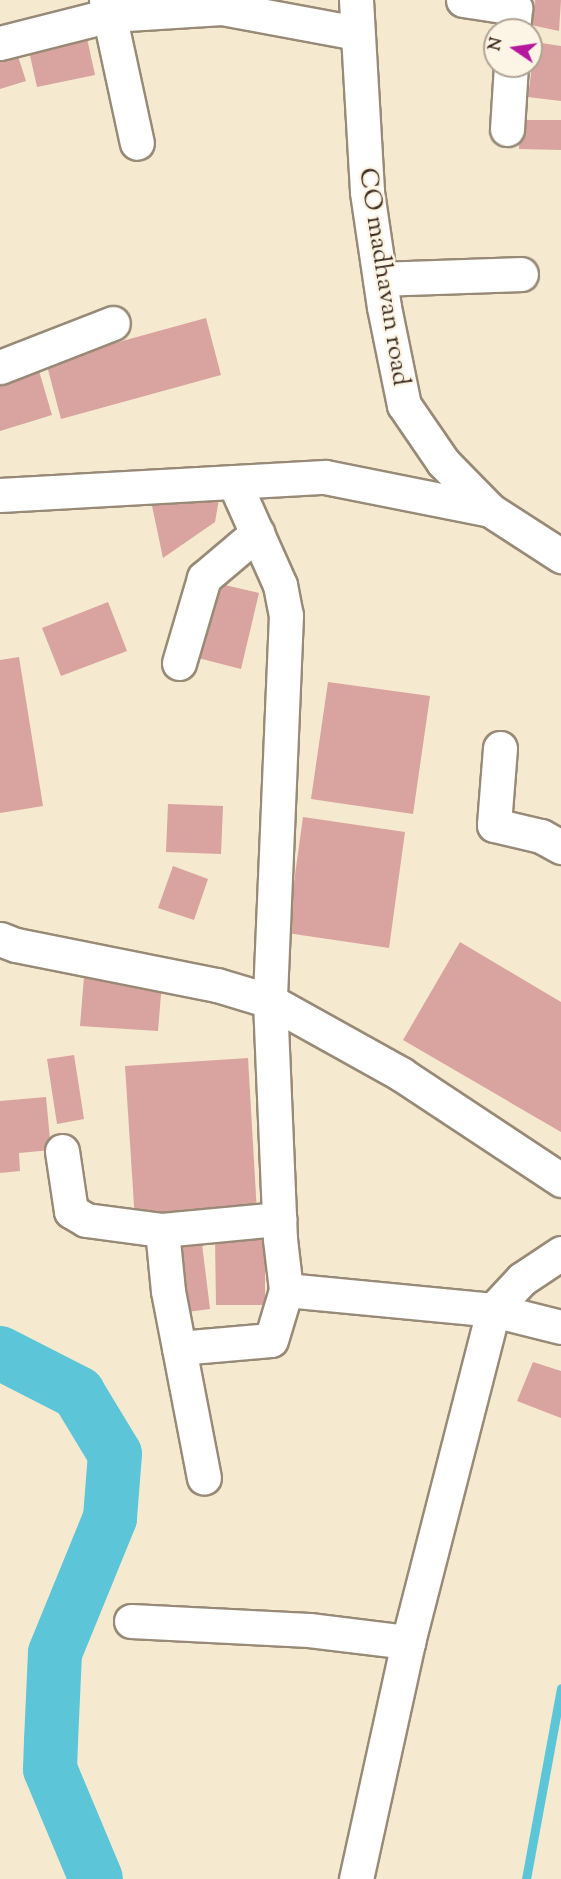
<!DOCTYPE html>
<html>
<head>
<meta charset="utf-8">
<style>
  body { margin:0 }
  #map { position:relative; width:561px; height:1879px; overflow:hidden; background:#f5e9d0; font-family:"Sorts Mill Goudy",serif }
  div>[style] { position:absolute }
  .stream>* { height:9px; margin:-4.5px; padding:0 4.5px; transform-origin:4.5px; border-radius:4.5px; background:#5cc5d8 }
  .river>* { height:54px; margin:-27px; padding:0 27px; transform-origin:27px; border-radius:27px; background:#5cc5d8 }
  .building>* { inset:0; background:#d9a39f }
  .roads { filter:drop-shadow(2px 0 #988a77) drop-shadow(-2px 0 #988a77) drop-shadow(0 2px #988a77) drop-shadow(0 -2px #988a77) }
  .minor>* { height:33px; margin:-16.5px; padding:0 16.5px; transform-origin:16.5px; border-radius:16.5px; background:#fff }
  span { translate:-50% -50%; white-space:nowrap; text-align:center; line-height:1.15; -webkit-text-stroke:5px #fcf5e5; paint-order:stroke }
  .street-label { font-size:26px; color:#3b2a1e }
  .north { position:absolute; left:483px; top:18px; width:60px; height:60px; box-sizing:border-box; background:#fcf5e5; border:2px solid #afa495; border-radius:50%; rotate:283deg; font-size:16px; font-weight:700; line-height:24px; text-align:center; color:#3b2a1e }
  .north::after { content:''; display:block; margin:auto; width:21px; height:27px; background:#b5179e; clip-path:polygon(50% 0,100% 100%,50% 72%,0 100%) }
</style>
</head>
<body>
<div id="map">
  <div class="stream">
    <i style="left:526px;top:1879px;width:194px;rotate:-79.6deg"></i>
  </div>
  <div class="river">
    <i style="left:0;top:1353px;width:88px;rotate:27.1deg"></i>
    <i style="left:78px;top:1393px;width:71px;rotate:58.8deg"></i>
    <i style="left:115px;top:1454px;width:64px;rotate:94.5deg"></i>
    <i style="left:110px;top:1518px;width:146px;rotate:112.2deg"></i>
    <i style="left:55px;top:1653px;width:88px;rotate:92.6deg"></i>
    <i style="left:51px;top:1741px;width:28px;rotate:92deg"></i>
    <i style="left:50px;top:1769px;width:119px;rotate:67.3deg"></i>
  </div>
  <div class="building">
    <i style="clip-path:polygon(535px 0,561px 0,559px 31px,531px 25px)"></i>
    <i style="clip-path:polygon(85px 29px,95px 75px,37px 87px,27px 42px)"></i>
    <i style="clip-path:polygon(535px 42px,561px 46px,561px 101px,528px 97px)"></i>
    <i style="clip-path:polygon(14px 44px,26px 81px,0 89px,0 48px)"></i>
    <i style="clip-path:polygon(520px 120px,561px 120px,561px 150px,519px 149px)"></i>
    <i style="clip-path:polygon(206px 318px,221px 375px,61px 419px,46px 362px)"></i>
    <i style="clip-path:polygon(37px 364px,52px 415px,0 431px,0 375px)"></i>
    <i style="clip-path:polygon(219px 499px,215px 522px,163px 558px,151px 501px)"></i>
    <i style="clip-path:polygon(216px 583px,259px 593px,241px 669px,198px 658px)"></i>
    <i style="clip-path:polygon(108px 602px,127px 651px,61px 676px,42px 628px)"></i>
    <i style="clip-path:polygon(19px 657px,43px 806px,0 813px,0 660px)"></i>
    <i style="clip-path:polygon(328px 682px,430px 696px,413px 814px,311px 799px)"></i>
    <i style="clip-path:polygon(168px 804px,223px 806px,221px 854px,166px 852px)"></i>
    <i style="clip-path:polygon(303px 817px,405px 832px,389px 948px,287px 933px)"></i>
    <i style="clip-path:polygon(173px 866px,208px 879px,194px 920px,158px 908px)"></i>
    <i style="clip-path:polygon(460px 942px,561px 1002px,561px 1132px,403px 1040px)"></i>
    <i style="clip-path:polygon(84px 977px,162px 982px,158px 1031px,80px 1026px)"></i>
    <i style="clip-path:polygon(74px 1055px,84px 1119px,57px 1124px,47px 1059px)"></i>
    <i style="clip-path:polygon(248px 1058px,257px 1213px,135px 1221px,125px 1066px)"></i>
    <i style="clip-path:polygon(46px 1097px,51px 1150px,19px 1153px,20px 1171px,0 1173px,0 1101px)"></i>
    <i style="clip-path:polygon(215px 1238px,265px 1238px,265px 1305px,216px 1305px)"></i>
    <i style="clip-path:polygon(202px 1244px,210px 1309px,187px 1312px,178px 1247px)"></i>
    <i style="clip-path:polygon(533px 1362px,561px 1371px,561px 1418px,517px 1401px)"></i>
  </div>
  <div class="roads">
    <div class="minor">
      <i style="left:106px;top:0;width:146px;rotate:77.8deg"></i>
      <i style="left:356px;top:0;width:192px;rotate:86.7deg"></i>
      <i style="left:367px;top:192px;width:116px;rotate:81.6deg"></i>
      <i style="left:384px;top:307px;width:100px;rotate:78.5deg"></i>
      <i style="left:404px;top:405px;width:69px;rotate:55.6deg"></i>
      <i style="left:443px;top:462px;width:67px;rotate:45.6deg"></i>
      <i style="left:490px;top:510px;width:85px;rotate:32.9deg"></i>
      <i style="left:463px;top:0;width:53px;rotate:8.7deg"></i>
      <i style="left:515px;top:8px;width:22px;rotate:95deg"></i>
      <i style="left:0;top:43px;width:114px;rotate:-14.2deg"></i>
      <i style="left:111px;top:15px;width:111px;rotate:-3.6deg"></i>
      <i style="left:222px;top:8px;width:137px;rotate:10.5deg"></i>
      <i style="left:507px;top:129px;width:63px;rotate:-86.4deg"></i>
      <i style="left:380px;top:279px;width:141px;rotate:-2deg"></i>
      <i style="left:0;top:367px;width:121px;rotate:-21.3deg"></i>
      <i style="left:234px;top:482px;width:113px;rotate:65.9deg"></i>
      <i style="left:280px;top:585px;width:31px;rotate:79deg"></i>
      <i style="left:286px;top:615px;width:386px;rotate:92.4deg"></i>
      <i style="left:270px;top:1001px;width:238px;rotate:87.6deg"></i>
      <i style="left:280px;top:1239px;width:51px;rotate:83.3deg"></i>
      <i style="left:286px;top:1290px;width:208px;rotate:5.5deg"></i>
      <i style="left:493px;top:1310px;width:70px;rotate:14deg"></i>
      <i style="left:0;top:495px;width:325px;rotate:-3.2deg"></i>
      <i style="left:325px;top:477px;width:168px;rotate:11.3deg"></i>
      <i style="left:179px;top:663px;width:89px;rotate:-73.6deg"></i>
      <i style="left:204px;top:578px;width:70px;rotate:-40.3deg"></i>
      <i style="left:500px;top:748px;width:77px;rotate:94.5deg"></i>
      <i style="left:494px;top:825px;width:48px;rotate:13.2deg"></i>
      <i style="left:541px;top:836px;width:23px;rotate:29deg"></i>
      <i style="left:0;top:939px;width:17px;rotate:21deg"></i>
      <i style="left:16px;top:945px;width:205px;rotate:11.3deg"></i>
      <i style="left:217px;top:985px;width:55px;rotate:16.8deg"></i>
      <i style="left:270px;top:1001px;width:150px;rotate:29.1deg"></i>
      <i style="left:401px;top:1074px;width:192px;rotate:33.5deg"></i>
      <i style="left:62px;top:1151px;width:61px;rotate:81.5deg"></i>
      <i style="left:71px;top:1211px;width:17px;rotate:31deg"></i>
      <i style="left:86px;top:1220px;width:77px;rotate:7.5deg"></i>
      <i style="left:162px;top:1230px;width:118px;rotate:-5.4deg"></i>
      <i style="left:162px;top:1230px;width:61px;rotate:84.4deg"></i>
      <i style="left:168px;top:1291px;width:190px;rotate:79.1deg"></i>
      <i style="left:179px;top:1348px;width:92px;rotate:-5deg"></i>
      <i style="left:271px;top:1340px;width:52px;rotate:-73.3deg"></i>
      <i style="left:131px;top:1621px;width:178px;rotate:2.9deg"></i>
      <i style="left:309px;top:1630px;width:100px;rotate:6.9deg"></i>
      <i style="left:356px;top:1879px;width:243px;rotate:-77.6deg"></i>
      <i style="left:408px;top:1642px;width:343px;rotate:-75.6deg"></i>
      <i style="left:493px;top:1310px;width:42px;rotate:-46.9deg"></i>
      <i style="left:522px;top:1279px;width:47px;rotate:-33.7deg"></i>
    </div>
  </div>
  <div class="street-label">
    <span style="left:383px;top:277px;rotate:81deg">CO madhavan road</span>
  </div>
  <div class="north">N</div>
</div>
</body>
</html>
